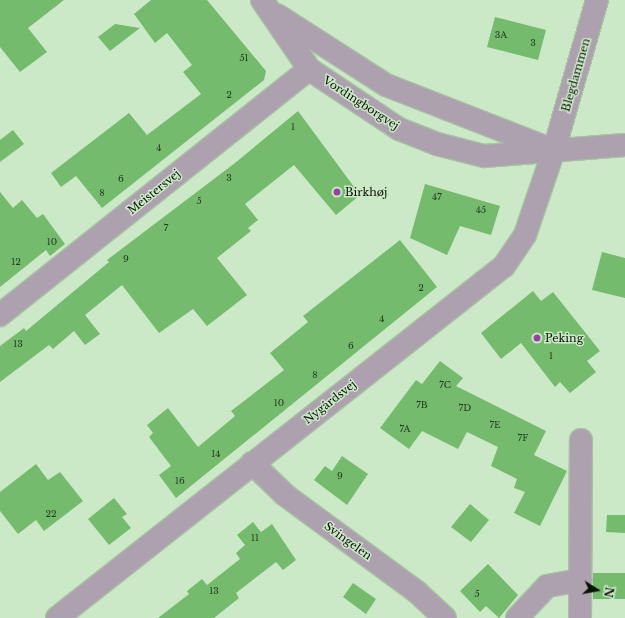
<!DOCTYPE html>
<html>
<head>
<meta charset="utf-8">
<style>
  body { margin:0 }
  #map { position:relative; width:625px; height:618px; overflow:hidden; background:#cce9c7; font-family:"Libre Baskerville",serif }
  div>[style] { position:absolute }
  .building>* { inset:0; background:#75bb6d }
  .roads { filter:drop-shadow(1px 0 #a9c2a4) drop-shadow(-1px 0 #a9c2a4) drop-shadow(0 1px #a9c2a4) drop-shadow(0 -1px #a9c2a4) }
  .minor>* { height:22px; margin:-11px; padding:0 11px; transform-origin:11px; border-radius:11px; background:#ada0af }
  .dots>* { width:11px; height:11px; translate:-50% -50%; box-sizing:border-box; border:2px solid #cce9c7; border-radius:50% }
  span { translate:-50% -50%; white-space:nowrap; text-align:center; line-height:1.15; -webkit-text-stroke:3px #cce9c7; paint-order:stroke }
  .number-label { font-size:9px; color:#233c20 }
  .number-label span { -webkit-text-stroke-width:0 }
  .street-label { font-size:11px; color:#081207 }
  .poi-label { font-size:11px; color:#081207 }
  .left { translate:0 -50%; text-align:left }
  .north { position:absolute; left:577px; top:570px; width:40px; height:40px; -webkit-text-stroke:3px #cce9c7; paint-order:stroke; rotate:101deg; font-size:11px; font-weight:700; line-height:16px; text-align:center; color:#081207 }
  .north::after { content:''; display:block; margin:auto; width:14px; height:18px; background:#081207; clip-path:polygon(50% 0,100% 100%,50% 72%,0 100%) }
</style>
</head>
<body>
<div id="map">
  <div class="building">
    <i style="clip-path:polygon(0 0,64px 0,28px 28px,47px 52px,20px 72px,0 47px)"></i>
    <i style="clip-path:polygon(151px 0,207px 0,266px 71px,264px 80px,102px 208px,76px 176px,61px 187px,51px 173px,129px 113px,147px 135px,201px 94px,183px 72px,192px 65px,167px 33px,155px 43px,134px 14px)"></i>
    <i style="clip-path:polygon(495px 17px,546px 30px,538px 60px,487px 47px)"></i>
    <i style="clip-path:polygon(115px 24px,140px 28px,110px 51px,98px 37px)"></i>
    <i style="clip-path:polygon(298px 111px,360px 195px,336px 215px,294px 165px,245px 204px,258px 220px,248px 228px,251px 231px,217px 258px,247px 295px,207px 326px,193px 309px,159px 333px,122px 285px,85px 315px,100px 334px,85px 345px,74px 331px,53px 349px,49px 345px,0 382px,0 346px,24px 328px,26px 331px,109px 262px,107px 260px,235px 163px)"></i>
    <i style="clip-path:polygon(13px 130px,24px 144px,0 162px,0 140px)"></i>
    <i style="clip-path:polygon(425px 184px,500px 206px,491px 235px,460px 226px,447px 255px,410px 238px)"></i>
    <i style="clip-path:polygon(0 192px,13px 208px,22px 200px,37px 218px,43px 214px,65px 244px,50px 256px,46px 250px,0 287px)"></i>
    <i style="clip-path:polygon(400px 240px,437px 287px,176px 498px,159px 475px,171px 466px,149px 437px,153px 433px,147px 425px,168px 408px,198px 447px,235px 416px,231px 411px,284px 370px,270px 353px,308px 322px,303px 316px)"></i>
    <i style="clip-path:polygon(602px 252px,625px 258px,625px 298px,592px 290px)"></i>
    <i style="clip-path:polygon(533px 291px,541px 301px,553px 292px,600px 351px,587px 361px,596px 372px,570px 393px,560px 382px,555px 387px,521px 343px,501px 359px,481px 333px)"></i>
    <i style="clip-path:polygon(440px 361px,463px 378px,456px 386px,546px 431px,534px 455px,567px 471px,540px 526px,514px 513px,525px 492px,514px 488px,517px 479px,491px 466px,498px 447px,467px 432px,458px 449px,422px 431px,409px 449px,380px 428px,416px 380px,422px 384px)"></i>
    <i style="clip-path:polygon(342px 456px,368px 474px,347px 505px,314px 480px,325px 466px,332px 471px)"></i>
    <i style="clip-path:polygon(36px 464px,48px 480px,60px 472px,83px 501px,44px 531px,36px 520px,18px 534px,0 511px,0 492px)"></i>
    <i style="clip-path:polygon(114px 498px,127px 514px,122px 517px,131px 528px,109px 545px,88px 519px)"></i>
    <i style="clip-path:polygon(470px 504px,489px 520px,471px 542px,451px 527px)"></i>
    <i style="clip-path:polygon(607px 515px,625px 515px,625px 533px,606px 532px)"></i>
    <i style="clip-path:polygon(253px 522px,261px 532px,272px 524px,296px 560px,283px 570px,276px 562px,236px 593px,239px 598px,214px 618px,158px 618px,189px 594px,187px 591px,202px 579px,207px 585px,240px 559px,236px 553px,245px 545px,237px 535px)"></i>
    <i style="clip-path:polygon(488px 564px,518px 595px,499px 618px,486px 606px,480px 612px,460px 591px)"></i>
    <i style="clip-path:polygon(593px 573px,625px 573px,625px 599px,593px 599px)"></i>
    <i style="clip-path:polygon(353px 583px,376px 599px,366px 614px,343px 597px)"></i>
  </div>
  <div class="roads">
    <div class="minor">
      <i style="left:262px;top:0;width:83px;rotate:55.7deg"></i>
      <i style="left:309px;top:69px;width:108px;rotate:33.7deg"></i>
      <i style="left:399px;top:129px;width:41px;rotate:21.5deg"></i>
      <i style="left:437px;top:144px;width:49px;rotate:14.3deg"></i>
      <i style="left:484px;top:156px;width:141px;rotate:-4.5deg"></i>
      <i style="left:277px;top:15px;width:130px;rotate:32.7deg"></i>
      <i style="left:386px;top:85px;width:174px;rotate:21.3deg"></i>
      <i style="left:0;top:315px;width:395px;rotate:-38.5deg"></i>
      <i style="left:252px;top:463px;width:46px;rotate:44.1deg"></i>
      <i style="left:285px;top:495px;width:164px;rotate:36.3deg"></i>
      <i style="left:417px;top:592px;width:38px;rotate:43deg"></i>
      <i style="left:57px;top:618px;width:569px;rotate:-38.22deg"></i>
      <i style="left:504px;top:266px;width:37px;rotate:-56deg"></i>
      <i style="left:525px;top:235px;width:90px;rotate:-71.2deg"></i>
      <i style="left:554px;top:150px;width:156px;rotate:-74deg"></i>
      <i style="left:517px;top:618px;width:44px;rotate:-46.8deg"></i>
      <i style="left:547px;top:586px;width:34px;rotate:-10deg"></i>
      <i style="left:580px;top:618px;width:178px;rotate:-89.7deg"></i>
    </div>
  </div>
  <div class="dots">
    <i style="left:337px;top:192px;background:#9a3fa9"></i>
    <i style="left:537px;top:338px;background:#9a3fa9"></i>
  </div>
  <div class="number-label">
    <span style="left:501px;top:35px">3A</span>
    <span style="left:533px;top:43px">3</span>
    <span style="left:244px;top:58px">51</span>
    <span style="left:229px;top:95px">2</span>
    <span style="left:293px;top:127px">1</span>
    <span style="left:159px;top:148px">4</span>
    <span style="left:229px;top:178px">3</span>
    <span style="left:121px;top:179px">6</span>
    <span style="left:102px;top:193px">8</span>
    <span style="left:437px;top:197px">47</span>
    <span style="left:199px;top:201px">5</span>
    <span style="left:481px;top:210px">45</span>
    <span style="left:166px;top:228px">7</span>
    <span style="left:52px;top:242px">10</span>
    <span style="left:126px;top:259px">9</span>
    <span style="left:16px;top:262px">12</span>
    <span style="left:421px;top:288px">2</span>
    <span style="left:382px;top:319px">4</span>
    <span style="left:18px;top:344px">13</span>
    <span style="left:351px;top:346px">6</span>
    <span style="left:551px;top:356px">1</span>
    <span style="left:315px;top:375px">8</span>
    <span style="left:445px;top:385px">7C</span>
    <span style="left:279px;top:403px">10</span>
    <span style="left:422px;top:405px">7B</span>
    <span style="left:465px;top:408px">7D</span>
    <span style="left:495px;top:425px">7E</span>
    <span style="left:405px;top:429px">7A</span>
    <span style="left:523px;top:438px">7F</span>
    <span style="left:216px;top:454px">14</span>
    <span style="left:340px;top:476px">9</span>
    <span style="left:180px;top:481px">16</span>
    <span style="left:51px;top:514px">22</span>
    <span style="left:255px;top:538px">11</span>
    <span style="left:214px;top:591px">13</span>
    <span style="left:477px;top:594px">5</span>
  </div>
  <div class="street-label">
    <span style="left:576px;top:75px;rotate:-74deg">Blegdammen</span>
    <span style="left:361px;top:103px;rotate:33deg">Vordingborgvej</span>
    <span style="left:154px;top:192px;rotate:-39deg">Meistersvej</span>
    <span style="left:330px;top:402px;rotate:-38deg">Nygårdsvej</span>
    <span style="left:348px;top:541px;rotate:36deg">Svingelen</span>
  </div>
  <div class="poi-label">
    <span class="left" style="left:345px;top:192px">Birkhøj</span>
    <span class="left" style="left:545px;top:338px">Peking</span>
  </div>
  <div class="north">N</div>
</div>
</body>
</html>
